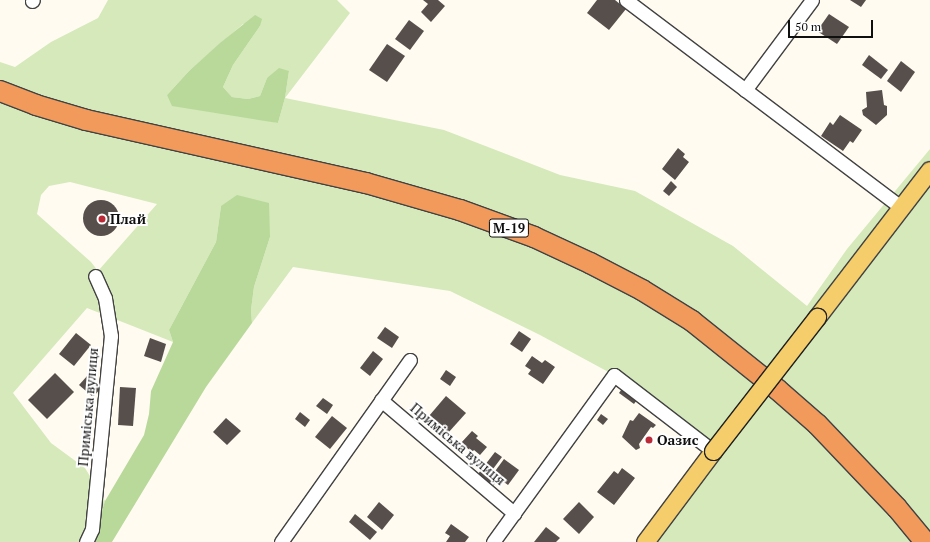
<!DOCTYPE html>
<html>
<head>
<meta charset="utf-8">
<style>
  body { margin:0 }
  #map { position:relative; width:930px; height:542px; overflow:hidden; background:#fffbf1; font-family:"PT Serif",serif }
  div>[style] { position:absolute }
  .green>* { inset:0; background:#d5e9bb }
  .forest>* { inset:0; background:#b9d99a }
  .building>* { inset:0; background:#574f4b }
  .round { border-radius:50% }
  .roads { filter:drop-shadow(1px 0 #424242) drop-shadow(-1px 0 #424242) drop-shadow(0 1px #424242) drop-shadow(0 -1px #424242) }
  .minor>* { height:13px; margin:-6.5px; padding:0 6.5px; transform-origin:6.5px; border-radius:6.5px; background:#fff }
  .major>* { height:17px; margin:-8.5px; padding:0 8.5px; transform-origin:8.5px; border-radius:8.5px; background:#f5cd6a }
  .highway>* { height:20px; margin:-10px; padding:0 10px; transform-origin:10px; border-radius:10px; background:#f19a5c }
  .bridges { filter:drop-shadow(1px 0 #202020) drop-shadow(-1px 0 #202020) drop-shadow(0 1px #202020) drop-shadow(0 -1px #202020) }
  .major-bridge>* { height:17px; margin:-8.5px; padding:0 8.5px; transform-origin:8.5px; border-radius:8.5px; background:#f5cd6a }
  .dots>* { width:11px; height:11px; translate:-50% -50%; box-sizing:border-box; border:2px solid #fff; border-radius:50% }
  span { translate:-50% -50%; white-space:nowrap; text-align:center; line-height:1.15; -webkit-text-stroke:4px #fff; paint-order:stroke }
  .shield-label span { padding:1px 3px; background:#fff; border:1px solid; border-radius:3px; -webkit-text-stroke-width:0 }
  .shield-label { font-size:13px; color:#0f0f0f; font-weight:700 }
  .poi-label { font-size:14px; color:#0f0f0f; font-weight:700 }
  .left { translate:0 -50%; text-align:left }
  .street-label { font-size:14px; color:#0f0f0f }
  .scale { position:absolute; left:788px; top:20px; width:85px; height:18px; box-sizing:border-box; border:2px solid #0f0f0f; border-top:0; padding-left:5px; font-size:12px; line-height:14px; white-space:nowrap; color:#0f0f0f; -webkit-text-stroke:3px #fff; paint-order:stroke }
</style>
</head>
<body>
<div id="map">
  <div class="green">
    <i style="clip-path:polygon(evenodd,108px 0,337px 0,350px 13px,285px 98px,444px 130px,560px 175px,635px 191px,733px 246px,807px 306px,847px 249px,930px 149px,930px 542px,642px 542px,711px 447px,614px 375px,540px 335px,450px 291px,293px 267px,252px 323px,251px 310px,254px 287px,270px 237px,221px 206px,216px 242px,169px 330px,173px 342px,87px 308px,13px 393px,51px 443px,85px 468px,105px 501px,100px 517px,95px 542px,0 542px,0 62px,15px 67px,51px 42px,98px 18px,108px 0,243px 24px,260px 26px,233px 65px,223px 87px,232px 97px,248px 99px,260px 96px,267px 78px,289px 71px,285px 98px,278px 123px,167px 95px,189px 71px,243px 24px,108px 0,70px 182px,157px 204px,98px 271px,91px 262px,37px 214px,41px 195px,49px 186px,70px 182px)"></i>
  </div>
  <div class="forest">
    <i style="clip-path:polygon(255px 15px,262px 19px,260px 26px,233px 65px,223px 87px,232px 97px,248px 99px,260px 96px,267px 78px,279px 68px,289px 71px,285px 98px,278px 123px,172px 106px,167px 95px,189px 71px,220px 43px)"></i>
    <i style="clip-path:polygon(237px 195px,269px 203px,270px 237px,254px 287px,251px 310px,252px 323px,206px 387px,112px 542px,95px 542px,100px 517px,105px 501px,144px 435px,149px 414px,151px 391px,173px 342px,169px 330px,216px 242px,221px 206px)"></i>
  </div>
  <div class="building">
    <i style="clip-path:polygon(423px 0,438px 0,445px 6px,431px 22px,421px 12px,428px 4px)"></i>
    <i style="clip-path:polygon(597px 0,615px 0,626px 9px,609px 30px,587px 13px)"></i>
    <i style="clip-path:polygon(850px 0,866px 0,861px 7px)"></i>
    <i style="clip-path:polygon(829px 14px,849px 27px,837px 44px,817px 31px)"></i>
    <i style="clip-path:polygon(409px 20px,424px 31px,410px 50px,395px 39px)"></i>
    <i style="clip-path:polygon(387px 44px,405px 56px,387px 82px,369px 70px)"></i>
    <i style="clip-path:polygon(869px 55px,888px 70px,881px 79px,862px 65px)"></i>
    <i style="clip-path:polygon(901px 61px,915px 72px,901px 92px,887px 81px)"></i>
    <i style="clip-path:polygon(882px 90px,884px 105px,887px 106px,887px 115px,876px 125px,863px 115px,862px 110px,867px 107px,866px 92px)"></i>
    <i style="clip-path:polygon(840px 115px,862px 130px,853px 143px,850px 141px,843px 151px,821px 136px,830px 122px,833px 125px)"></i>
    <i style="clip-path:polygon(678px 148px,685px 154px,683px 157px,689px 162px,675px 180px,662px 169px)"></i>
    <i style="clip-path:polygon(671px 181px,677px 187px,669px 196px,663px 191px)"></i>
    <i class="round" style="left:83px;top:200px;width:36px;height:36px"></i>
    <i style="clip-path:polygon(385px 327px,399px 337px,392px 348px,377px 338px)"></i>
    <i style="clip-path:polygon(519px 331px,531px 339px,522px 352px,510px 344px)"></i>
    <i style="clip-path:polygon(76px 333px,91px 345px,74px 366px,59px 354px)"></i>
    <i style="clip-path:polygon(150px 338px,166px 344px,161px 362px,144px 356px)"></i>
    <i style="clip-path:polygon(373px 351px,383px 359px,370px 376px,360px 368px)"></i>
    <i style="clip-path:polygon(532px 356px,542px 363px,545px 360px,555px 367px,543px 384px,528px 374px,531px 370px,525px 366px)"></i>
    <i style="clip-path:polygon(446px 370px,456px 377px,450px 386px,440px 379px)"></i>
    <i style="clip-path:polygon(55px 373px,74px 392px,47px 419px,28px 400px)"></i>
    <i style="clip-path:polygon(88px 375px,102px 387px,93px 397px,79px 385px)"></i>
    <i style="clip-path:polygon(624px 386px,639px 397px,634px 404px,619px 393px)"></i>
    <i style="clip-path:polygon(120px 387px,136px 388px,133px 426px,118px 425px)"></i>
    <i style="clip-path:polygon(446px 396px,466px 413px,448px 433px,429px 416px)"></i>
    <i style="clip-path:polygon(323px 398px,333px 405px,327px 414px,316px 406px)"></i>
    <i style="clip-path:polygon(300px 412px,310px 420px,305px 427px,295px 419px)"></i>
    <i style="clip-path:polygon(639px 413px,656px 425px,653px 428px,651px 427px,639px 444px,640px 448px,636px 450px,622px 437px,630px 420px,633px 421px)"></i>
    <i style="clip-path:polygon(601px 414px,608px 419px,603px 425px,597px 420px)"></i>
    <i style="clip-path:polygon(332px 416px,347px 428px,330px 449px,315px 437px)"></i>
    <i style="clip-path:polygon(226px 418px,241px 431px,227px 445px,213px 432px)"></i>
    <i style="clip-path:polygon(472px 431px,478px 436px,476px 438px,487px 447px,480px 455px,474px 450px,472px 452px,461px 443px)"></i>
    <i style="clip-path:polygon(495px 452px,502px 457px,490px 473px,498px 479px,493px 486px,478px 474px)"></i>
    <i style="clip-path:polygon(504px 459px,519px 470px,508px 485px,493px 474px)"></i>
    <i style="clip-path:polygon(622px 468px,635px 478px,614px 505px,597px 492px,614px 471px,618px 474px)"></i>
    <i style="clip-path:polygon(379px 502px,394px 515px,382px 530px,367px 517px)"></i>
    <i style="clip-path:polygon(579px 502px,594px 517px,579px 534px,563px 519px)"></i>
    <i style="clip-path:polygon(355px 514px,377px 532px,370px 540px,349px 522px)"></i>
    <i style="clip-path:polygon(451px 524px,469px 537px,465px 542px,446px 542px,450px 536px,445px 533px)"></i>
    <i style="clip-path:polygon(546px 527px,560px 538px,556px 542px,534px 542px)"></i>
  </div>
  <div class="roads">
    <div class="minor">
      <i style="left:626px;top:0;width:346px;rotate:37deg"></i>
      <i style="left:32px;top:1px;width:1px;rotate:-45deg"></i>
      <i style="left:745px;top:90px;width:112px;rotate:-53.3deg"></i>
      <i style="left:381px;top:400px;width:175px;rotate:40.4deg"></i>
      <i style="left:86px;top:542px;width:14px;rotate:-65deg"></i>
      <i style="left:92px;top:529px;width:194px;rotate:-84.4deg"></i>
      <i style="left:111px;top:336px;width:38px;rotate:-99deg"></i>
      <i style="left:105px;top:298px;width:24px;rotate:-114deg"></i>
      <i style="left:281px;top:542px;width:223px;rotate:-54.7deg"></i>
      <i style="left:493px;top:542px;width:206px;rotate:-54.1deg"></i>
      <i style="left:614px;top:375px;width:125px;rotate:37.5deg"></i>
    </div>
    <div class="major">
      <i style="left:817px;top:317px;width:185px;rotate:-52.5deg"></i>
      <i style="left:645px;top:542px;width:114px;rotate:-53.2deg"></i>
    </div>
    <div class="highway">
      <i style="left:0;top:91px;width:39px;rotate:21deg"></i>
      <i style="left:36px;top:105px;width:52px;rotate:16.7deg"></i>
      <i style="left:86px;top:120px;width:287px;rotate:12.7deg"></i>
      <i style="left:366px;top:183px;width:98px;rotate:16deg"></i>
      <i style="left:460px;top:210px;width:79px;rotate:20deg"></i>
      <i style="left:534px;top:237px;width:62px;rotate:24.9deg"></i>
      <i style="left:590px;top:263px;width:59px;rotate:27.4deg"></i>
      <i style="left:642px;top:290px;width:59px;rotate:31.8deg"></i>
      <i style="left:692px;top:321px;width:110px;rotate:38.7deg"></i>
      <i style="left:778px;top:390px;width:52px;rotate:41.1deg"></i>
      <i style="left:817px;top:424px;width:116px;rotate:46.4deg"></i>
      <i style="left:897px;top:508px;width:44px;rotate:50.5deg"></i>
    </div>
  </div>
  <div class="bridges">
    <div class="major-bridge">
      <i style="left:713px;top:451px;width:170px;rotate:-52.2deg"></i>
    </div>
  </div>
  <div class="dots">
    <i style="left:102px;top:219px;background:#bc2937"></i>
    <i style="left:649px;top:440px;background:#bc2937"></i>
  </div>
  <div class="shield-label">
    <span style="left:509px;top:228px">М-19</span>
  </div>
  <div class="poi-label">
    <span class="left" style="left:110px;top:219px">Плай</span>
    <span class="left" style="left:657px;top:440px">Оазис</span>
  </div>
  <div class="street-label">
    <span style="left:88px;top:407px;rotate:-85deg">Приміська вулиця</span>
    <span style="left:458px;top:444px;rotate:40deg">Приміська вулиця</span>
  </div>
  <div class="scale">50 m</div>
</div>
</body>
</html>
